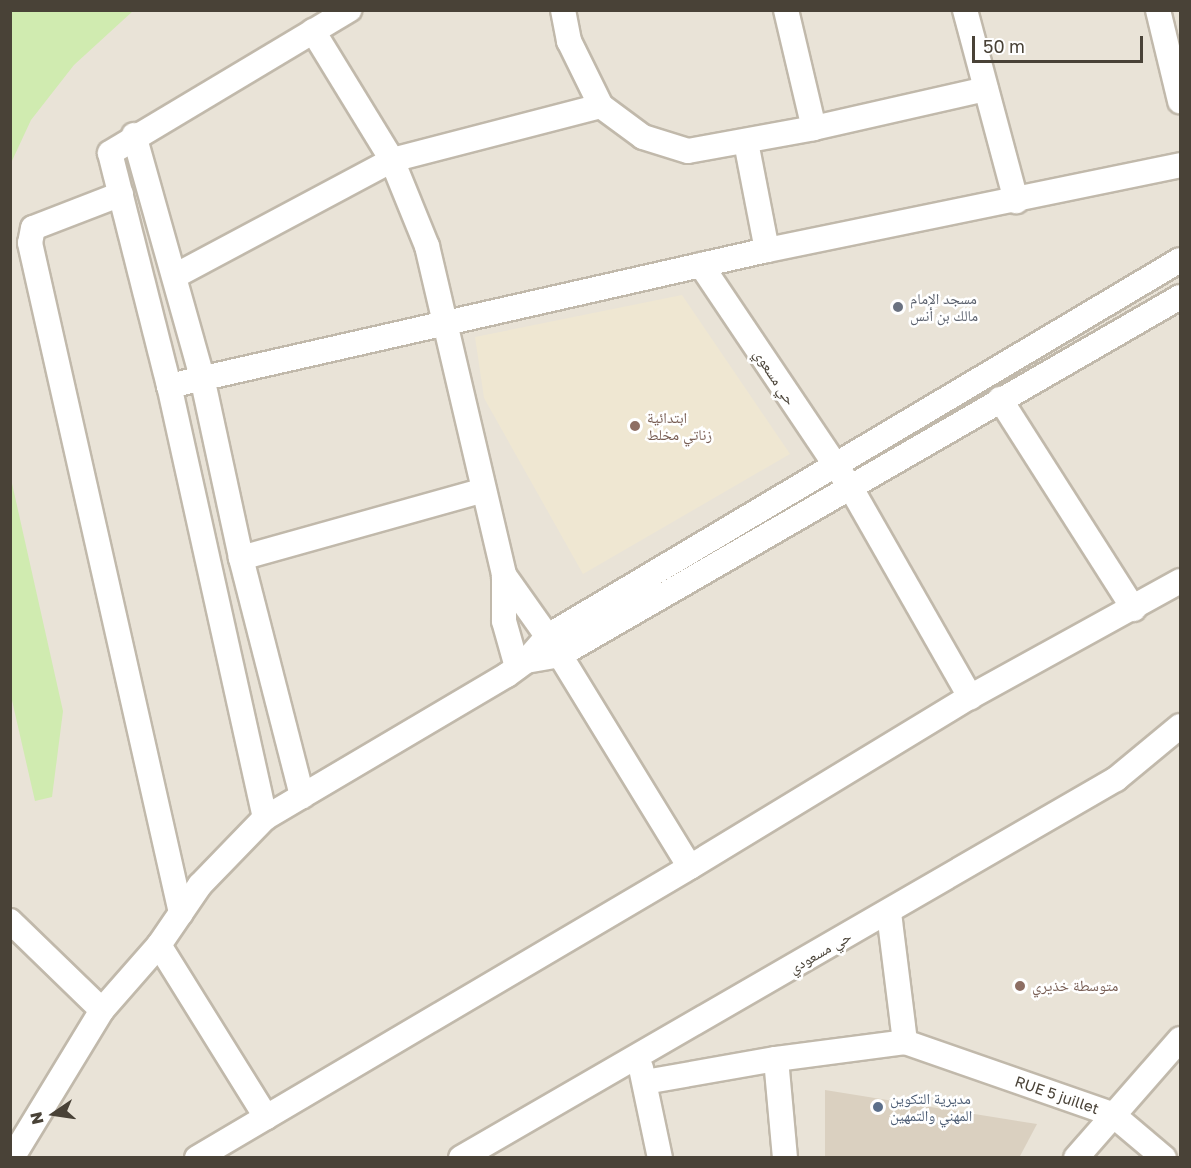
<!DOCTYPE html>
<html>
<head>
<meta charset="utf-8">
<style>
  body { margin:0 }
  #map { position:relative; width:1191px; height:1168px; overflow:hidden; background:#f5f1e9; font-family:"Golos Text","Noto Naskh Arabic",sans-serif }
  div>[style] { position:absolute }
  .residential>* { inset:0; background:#e9e3d7 }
  .education>* { inset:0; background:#efe7d2 }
  .green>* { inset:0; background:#d0ebb0 }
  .building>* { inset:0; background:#dad0c0 }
  .roads { filter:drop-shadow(2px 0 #c1b9ab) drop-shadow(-2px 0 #c1b9ab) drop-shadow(0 2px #c1b9ab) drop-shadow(0 -2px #c1b9ab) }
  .minor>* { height:24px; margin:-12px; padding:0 12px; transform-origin:12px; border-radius:12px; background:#fff }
  .dots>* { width:16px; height:16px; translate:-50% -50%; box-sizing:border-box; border:3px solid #fff; border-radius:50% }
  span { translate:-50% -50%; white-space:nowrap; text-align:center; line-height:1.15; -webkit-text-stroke:5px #fff; paint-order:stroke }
  .worship-label { font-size:15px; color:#5b616d }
  .left { translate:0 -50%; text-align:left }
  .street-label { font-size:15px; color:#494237 }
  .education-label { font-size:15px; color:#785e54 }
  .service-label { font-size:15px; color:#4e5e75 }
  .frame { position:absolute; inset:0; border:12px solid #494237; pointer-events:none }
  .north { position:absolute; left:24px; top:1084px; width:60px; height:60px; -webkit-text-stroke:4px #fff; paint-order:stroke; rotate:257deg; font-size:16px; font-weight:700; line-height:24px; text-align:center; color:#494237 }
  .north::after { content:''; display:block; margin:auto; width:21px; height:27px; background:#494237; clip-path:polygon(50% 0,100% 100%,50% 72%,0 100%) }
  .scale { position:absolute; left:972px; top:36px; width:171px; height:27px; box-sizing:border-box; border:3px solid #494237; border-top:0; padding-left:8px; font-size:18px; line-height:21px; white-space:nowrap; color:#494237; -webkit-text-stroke:4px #fff; paint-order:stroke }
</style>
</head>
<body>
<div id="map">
  <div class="residential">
    <i style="clip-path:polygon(11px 11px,1180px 11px,1180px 1157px,11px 1157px)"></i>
  </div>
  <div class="education">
    <i style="clip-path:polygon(682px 295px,790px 454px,583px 574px,484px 398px,475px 337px)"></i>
  </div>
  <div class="green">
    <i style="clip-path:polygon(11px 10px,133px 11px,74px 65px,31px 120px,11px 163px)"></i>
    <i style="clip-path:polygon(11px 479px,63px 711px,52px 797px,35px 801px,11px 696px)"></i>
  </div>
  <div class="building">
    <i style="clip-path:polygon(825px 1090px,1037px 1124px,1019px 1158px,825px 1158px)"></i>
  </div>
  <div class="roads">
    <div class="minor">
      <i style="left:563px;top:10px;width:32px;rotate:79deg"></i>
      <i style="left:569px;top:41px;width:72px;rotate:63.8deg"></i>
      <i style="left:786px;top:10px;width:121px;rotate:76.7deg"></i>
      <i style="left:965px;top:10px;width:198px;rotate:75deg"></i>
      <i style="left:1158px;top:10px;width:94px;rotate:76.4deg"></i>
      <i style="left:313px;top:31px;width:151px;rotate:58.5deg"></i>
      <i style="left:392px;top:160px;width:93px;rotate:67.9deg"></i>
      <i style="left:427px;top:246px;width:338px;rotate:76.8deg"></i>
      <i style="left:504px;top:575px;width:46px;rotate:90deg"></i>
      <i style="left:504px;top:621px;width:48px;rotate:74.2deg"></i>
      <i style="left:134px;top:135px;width:251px;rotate:74.3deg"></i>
      <i style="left:202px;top:377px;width:185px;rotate:77.8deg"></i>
      <i style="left:241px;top:558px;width:246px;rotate:75.6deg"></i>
      <i style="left:746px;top:142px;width:110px;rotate:79deg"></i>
      <i style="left:121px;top:194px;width:94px;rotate:158.9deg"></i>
      <i style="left:33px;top:228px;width:15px;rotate:101deg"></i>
      <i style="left:30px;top:243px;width:687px;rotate:77.3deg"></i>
      <i style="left:701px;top:265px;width:269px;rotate:56.1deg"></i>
      <i style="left:851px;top:488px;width:241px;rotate:60.3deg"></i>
      <i style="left:175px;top:276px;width:246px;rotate:-28.1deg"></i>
      <i style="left:392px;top:160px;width:216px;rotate:-14.5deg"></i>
      <i style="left:601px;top:106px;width:52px;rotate:36.4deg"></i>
      <i style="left:643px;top:137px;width:47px;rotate:17.3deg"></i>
      <i style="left:688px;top:151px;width:128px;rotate:-10.3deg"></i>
      <i style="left:814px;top:128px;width:176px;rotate:-12.8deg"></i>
      <i style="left:169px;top:386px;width:613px;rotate:-12.81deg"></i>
      <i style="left:767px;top:250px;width:422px;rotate:-11.6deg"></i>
      <i style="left:1000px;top:399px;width:249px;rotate:57.5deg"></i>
      <i style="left:241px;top:558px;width:249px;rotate:-15.6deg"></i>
      <i style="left:504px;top:575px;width:88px;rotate:54.7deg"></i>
      <i style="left:555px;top:647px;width:258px;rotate:58.5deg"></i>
      <i style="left:526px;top:661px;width:35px;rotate:-10deg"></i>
      <i style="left:560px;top:655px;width:716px;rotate:-30deg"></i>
      <i style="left:265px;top:818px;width:443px;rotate:-102.5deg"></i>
      <i style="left:169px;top:386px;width:240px;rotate:-104.2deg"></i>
      <i style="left:110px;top:153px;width:279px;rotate:-30.9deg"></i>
      <i style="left:889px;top:913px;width:130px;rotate:82.9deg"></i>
      <i style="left:10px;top:921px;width:128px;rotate:44.1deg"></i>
      <i style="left:159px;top:945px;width:203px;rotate:58.1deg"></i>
      <i style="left:776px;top:1059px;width:99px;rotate:84.8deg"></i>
      <i style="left:641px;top:1068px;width:92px;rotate:78.1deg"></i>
      <i style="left:645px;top:1082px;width:133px;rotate:-10deg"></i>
      <i style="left:776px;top:1059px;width:130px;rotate:-7.5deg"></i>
      <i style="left:905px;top:1042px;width:219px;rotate:19.2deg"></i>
      <i style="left:1112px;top:1114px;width:68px;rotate:40.2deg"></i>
      <i style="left:12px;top:1158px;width:173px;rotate:-58.7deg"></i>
      <i style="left:102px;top:1010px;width:86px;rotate:-48.8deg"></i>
      <i style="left:159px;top:945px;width:73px;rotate:-55.7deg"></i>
      <i style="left:200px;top:885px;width:93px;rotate:-45.9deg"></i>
      <i style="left:265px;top:818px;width:281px;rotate:-30.6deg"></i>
      <i style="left:507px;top:675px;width:24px;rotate:-36deg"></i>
      <i style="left:526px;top:661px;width:33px;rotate:-49deg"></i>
      <i style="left:548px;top:636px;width:735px;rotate:-30.75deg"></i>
      <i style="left:197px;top:1158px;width:572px;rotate:-30.55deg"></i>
      <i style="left:690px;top:867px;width:328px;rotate:-31.3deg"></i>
      <i style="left:970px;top:697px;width:240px;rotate:-28.9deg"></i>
      <i style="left:461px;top:1158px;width:757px;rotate:-30.05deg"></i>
      <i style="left:1116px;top:779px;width:83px;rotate:-39.6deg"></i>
      <i style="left:1076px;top:1158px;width:158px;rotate:-48.8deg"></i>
    </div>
  </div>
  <div class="dots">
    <i style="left:898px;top:307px;background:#6b7280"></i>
    <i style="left:635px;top:426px;background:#8d6e63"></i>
    <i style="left:1020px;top:986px;background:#8d6e63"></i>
    <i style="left:878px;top:1107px;background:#5c6f8a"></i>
  </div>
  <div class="worship-label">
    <span class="left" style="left:910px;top:307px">مسجد الإمام<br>مالك بن أنس</span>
  </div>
  <div class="street-label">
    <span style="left:775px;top:377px;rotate:57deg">حي مسعوي</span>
    <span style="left:820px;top:952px;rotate:-30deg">حي مسعودي</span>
    <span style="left:1057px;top:1095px;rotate:19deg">RUE 5 juillet</span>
  </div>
  <div class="education-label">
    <span class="left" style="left:647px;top:426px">ابتدائية<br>زناتي مخلط</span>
    <span class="left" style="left:1032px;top:986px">متوسطة خذيري</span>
  </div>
  <div class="service-label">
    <span class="left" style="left:890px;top:1107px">مديرية التكوين<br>المهني والتمهين</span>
  </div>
  <div class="frame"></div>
  <div class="north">N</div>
  <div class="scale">50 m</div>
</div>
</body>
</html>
